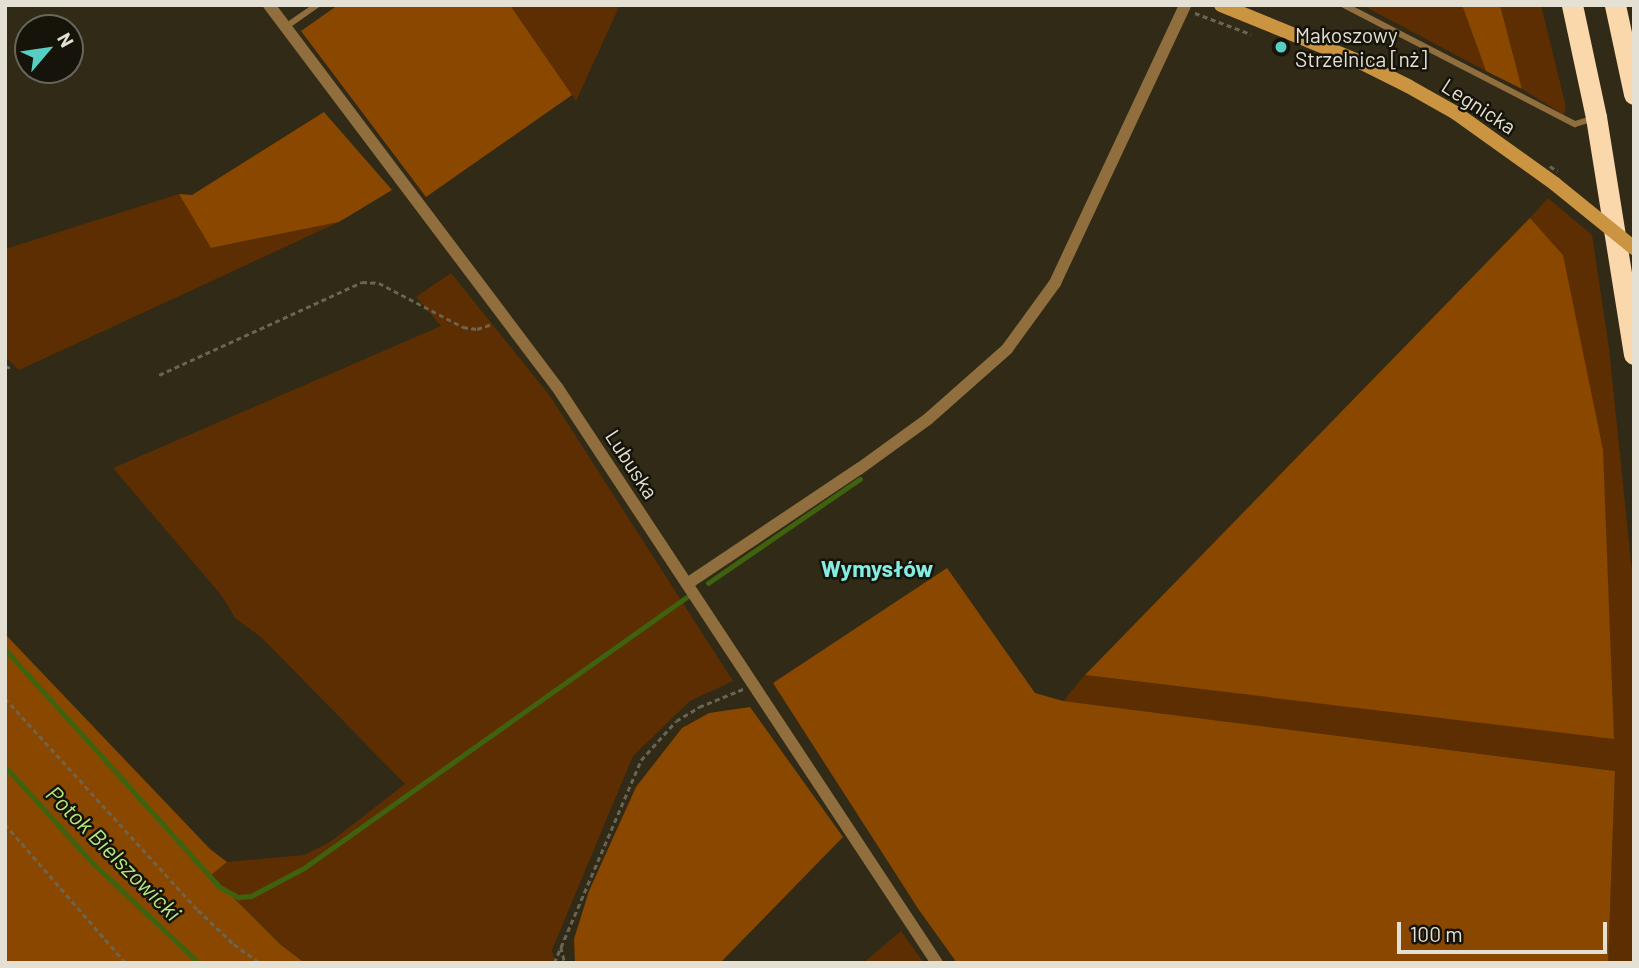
<!DOCTYPE html>
<html>
<head>
<meta charset="utf-8">
<style>
  body { margin:0 }
  #map { position:relative; width:1639px; height:968px; overflow:hidden; background:#302a16; font-family:Barlow,sans-serif }
  div>[style] { position:absolute }
  .green>* { inset:0; background:#5d2e01 }
  .forest>* { inset:0; background:#8a4700 }
  .stream>* { height:4.5px; margin:-2.25px; padding:0 2.25px; transform-origin:2.25px; border-radius:2.25px; background:#3f620e }
  .path>* { height:2.5px; margin-top:-1.25px; transform-origin:0; background:repeating-linear-gradient(90deg,#6a6453 0 5px,transparent 0 8.5px) }
  .lane>* { height:6px; margin:-3px; padding:0 3px; transform-origin:3px; border-radius:3px; background:#906e3d }
  .street>* { height:12px; margin:-6px; padding:0 6px; transform-origin:6px; border-radius:6px; background:#906e3d }
  .secondary>* { height:14px; margin:-7px; padding:0 7px; transform-origin:7px; border-radius:7px; background:#cb9440 }
  .highway>* { height:21px; margin:-10.5px; padding:0 10.5px; transform-origin:10.5px; border-radius:10.5px; background:#fad8ab }
  .path-bridge>* { height:2.5px; margin-top:-1.25px; transform-origin:0; background:repeating-linear-gradient(90deg,#6a6453 0 5px,transparent 0 8.5px) }
  .secondary-bridge>* { height:14px; margin:-7px; padding:0 7px; transform-origin:7px; border-radius:7px; background:#cb9440 }
  .dots>* { width:19px; height:19px; translate:-50% -50%; box-sizing:border-box; border:4px solid #15130a; border-radius:50% }
  span { translate:-50% -50%; white-space:nowrap; text-align:center; line-height:1.15; -webkit-text-stroke:5px #15130a; paint-order:stroke }
  .poi-label { font-size:21px; color:#e4e1d4 }
  .left { translate:0 -50%; text-align:left }
  .street-label { font-size:21px; color:#e4e1d4 }
  .neighbourhood-label { font-size:23px; color:#83ede2; font-weight:700 }
  .water-label { font-size:23px; color:#b4e980; font-style:italic }
  .frame { position:absolute; inset:0; border:7px solid #e4e1d4; pointer-events:none }
  .north { position:absolute; left:14px; top:14px; width:70px; height:70px; box-sizing:border-box; background:#15130a; border:2px solid #68655b; border-radius:50%; rotate:61deg; font-size:19px; font-weight:700; line-height:28px; text-align:center; color:#e4e1d4 }
  .north::after { content:''; display:block; margin:auto; width:24px; height:32px; background:#56cec2; clip-path:polygon(50% 0,100% 100%,50% 72%,0 100%) }
  .scale { position:absolute; left:1397px; top:922px; width:210px; height:32px; box-sizing:border-box; border:4px solid #e4e1d4; border-top:0; padding-left:9px; font-size:21px; line-height:24px; white-space:nowrap; color:#e4e1d4; -webkit-text-stroke:5px #15130a; paint-order:stroke }
</style>
</head>
<body>
<div id="map">
  <div class="green">
    <i style="clip-path:polygon(510px 5px,620px 5px,576px 101px,572px 95px)"></i>
    <i style="clip-path:polygon(1362px 5px,1462px 5px,1486px 71px)"></i>
    <i style="clip-path:polygon(1500px 5px,1541px 5px,1566px 107px,1564px 115px,1522px 89px)"></i>
    <i style="clip-path:polygon(179px 194px,212px 248px,339px 222px,19px 370px,5px 357px,5px 249px)"></i>
    <i style="clip-path:polygon(1548px 198px,1592px 235px,1609px 348px,1634px 591px,1634px 963px,1608px 963px,1615px 771px,1063px 701px,1085px 675px,1614px 738px,1563px 255px,1530px 218px)"></i>
    <i style="clip-path:polygon(451px 273px,550px 396px,733px 681px,690px 701px,633px 756px,552px 950px,555px 963px,306px 963px,281px 945px,211px 874px,227px 862px,304px 855px,330px 842px,405px 784px,262px 638px,235px 618px,222px 596px,113px 468px,441px 326px,416px 297px)"></i>
    <i style="clip-path:polygon(901px 931px,924px 963px,863px 963px)"></i>
  </div>
  <div class="forest">
    <i style="clip-path:polygon(338px 5px,510px 5px,572px 95px,426px 197px,301px 31px)"></i>
    <i style="clip-path:polygon(1462px 5px,1500px 5px,1522px 89px,1486px 71px)"></i>
    <i style="clip-path:polygon(324px 112px,392px 190px,339px 222px,211px 248px,179px 194px,192px 195px)"></i>
    <i style="clip-path:polygon(1530px 218px,1563px 255px,1603px 450px,1614px 739px,1085px 675px)"></i>
    <i style="clip-path:polygon(947px 568px,1035px 693px,1063px 701px,1615px 771px,1608px 963px,957px 963px,919px 910px,773px 683px)"></i>
    <i style="clip-path:polygon(5px 634px,210px 849px,227px 862px,211px 875px,281px 945px,305px 963px,5px 963px)"></i>
    <i style="clip-path:polygon(750px 707px,843px 837px,720px 963px,575px 963px,574px 939px,589px 891px,636px 787px,682px 728px,709px 713px)"></i>
  </div>
  <div class="stream">
    <i style="left:708px;top:583px;width:184px;rotate:-34.4deg"></i>
    <i style="left:5px;top:649px;width:321px;rotate:47.9deg"></i>
    <i style="left:220px;top:887px;width:21px;rotate:29deg"></i>
    <i style="left:238px;top:897px;width:13px;rotate:-4deg"></i>
    <i style="left:251px;top:896px;width:60px;rotate:-27.8deg"></i>
    <i style="left:304px;top:868px;width:468px;rotate:-35.3deg"></i>
    <i style="left:5px;top:766px;width:132px;rotate:47.8deg"></i>
    <i style="left:94px;top:864px;width:144px;rotate:43.3deg"></i>
  </div>
  <div class="path">
    <i style="left:1195px;top:13px;width:60px;rotate:20.6deg"></i>
    <i style="left:5px;top:366px;width:6px;rotate:18deg"></i>
    <i style="left:159px;top:375px;width:223px;rotate:-24.6deg"></i>
    <i style="left:362px;top:282px;width:17px;rotate:3deg"></i>
    <i style="left:379px;top:283px;width:95px;rotate:27.6deg"></i>
    <i style="left:463px;top:327px;width:14px;rotate:8deg"></i>
    <i style="left:477px;top:329px;width:16px;rotate:-18deg"></i>
    <i style="left:5px;top:698px;width:287px;rotate:47.7deg"></i>
    <i style="left:198px;top:910px;width:50px;rotate:43.4deg"></i>
    <i style="left:234px;top:944px;width:32px;rotate:36deg"></i>
    <i style="left:5px;top:824px;width:184px;rotate:49deg"></i>
    <i style="left:561px;top:947px;width:16px;rotate:76deg"></i>
    <i style="left:554px;top:963px;width:221px;rotate:-66.8deg"></i>
    <i style="left:641px;top:760px;width:52px;rotate:-48.1deg"></i>
    <i style="left:676px;top:721px;width:27px;rotate:-31deg"></i>
    <i style="left:699px;top:707px;width:48px;rotate:-22.2deg"></i>
  </div>
  <div class="lane">
    <i style="left:1344px;top:5px;width:260px;rotate:27.3deg"></i>
    <i style="left:1575px;top:124px;width:17px;rotate:-17deg"></i>
    <i style="left:284px;top:28px;width:40px;rotate:-34.9deg"></i>
  </div>
  <div class="street">
    <i style="left:269px;top:5px;width:478px;rotate:53deg"></i>
    <i style="left:557px;top:387px;width:690px;rotate:56.59deg"></i>
    <i style="left:687px;top:584px;width:207px;rotate:-33.8deg"></i>
    <i style="left:859px;top:469px;width:85px;rotate:-35.9deg"></i>
    <i style="left:928px;top:419px;width:106px;rotate:-41.5deg"></i>
    <i style="left:1007px;top:349px;width:82px;rotate:-54deg"></i>
    <i style="left:1055px;top:283px;width:307px;rotate:-64.9deg"></i>
  </div>
  <div class="secondary">
    <i style="left:1221px;top:5px;width:148px;rotate:22.2deg"></i>
    <i style="left:1358px;top:61px;width:56px;rotate:26.6deg"></i>
    <i style="left:1408px;top:86px;width:55px;rotate:29.4deg"></i>
    <i style="left:1456px;top:113px;width:122px;rotate:35.6deg"></i>
  </div>
  <div class="highway">
    <i style="left:1572px;top:5px;width:115px;rotate:77.9deg"></i>
    <i style="left:1596px;top:117px;width:240px;rotate:80.9deg"></i>
    <i style="left:1615px;top:5px;width:91px;rotate:77.9deg"></i>
  </div>
  <div class="path-bridge">
    <i style="left:1550px;top:166px;width:9px;rotate:36deg"></i>
  </div>
  <div class="secondary-bridge">
    <i style="left:1555px;top:184px;width:102px;rotate:39deg"></i>
  </div>
  <div class="dots">
    <i style="left:1281px;top:47px;background:#56cec2"></i>
  </div>
  <div class="poi-label">
    <span class="left" style="left:1295px;top:47px">Makoszowy<br>Strzelnica [nż]</span>
  </div>
  <div class="street-label">
    <span style="left:1479px;top:106px;rotate:33deg">Legnicka</span>
    <span style="left:632px;top:464px;rotate:57deg">Lubuska</span>
  </div>
  <div class="neighbourhood-label">
    <span style="left:877px;top:568px">Wymysłów</span>
  </div>
  <div class="water-label">
    <span style="left:114px;top:853px;rotate:45deg">Potok Bielszowicki</span>
  </div>
  <div class="frame"></div>
  <div class="north">N</div>
  <div class="scale">100 m</div>
</div>
</body>
</html>
